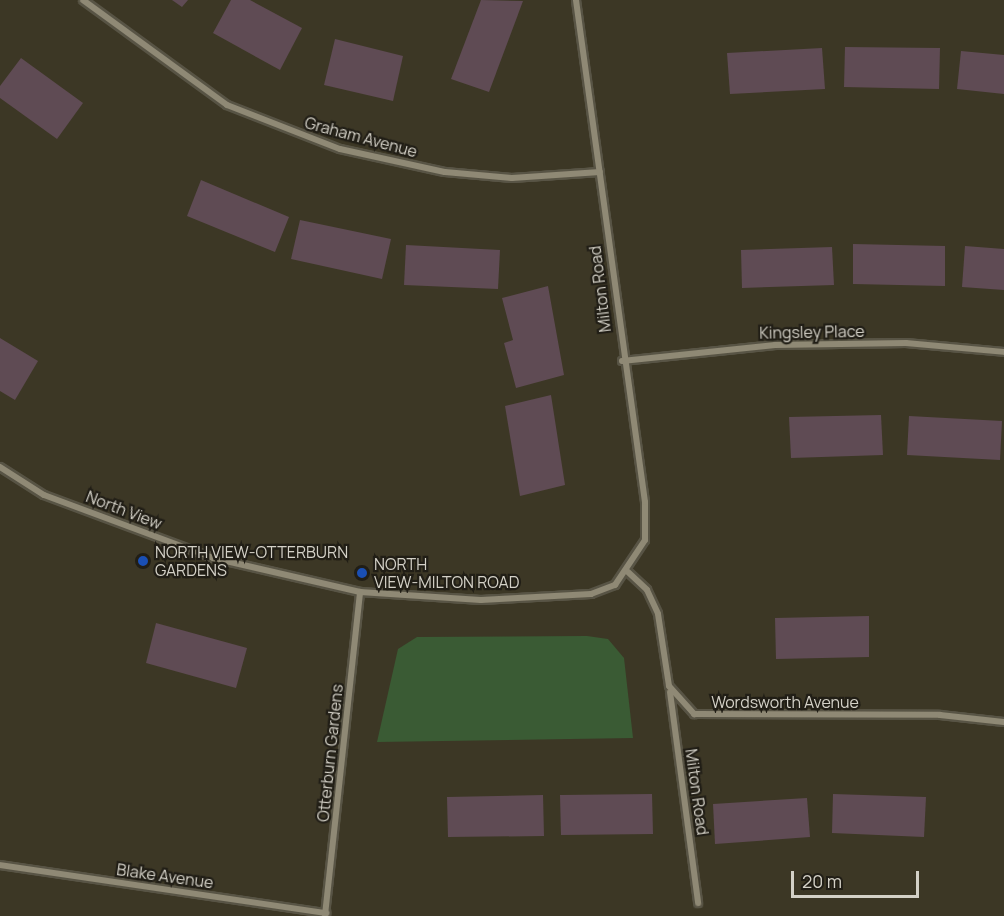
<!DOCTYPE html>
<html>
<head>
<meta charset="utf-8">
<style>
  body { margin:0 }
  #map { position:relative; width:1004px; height:916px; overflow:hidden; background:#3c3725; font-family:Manrope,sans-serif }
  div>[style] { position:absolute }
  .green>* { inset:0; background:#3a5b34 }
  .building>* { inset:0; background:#5f4b54 }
  .roads { filter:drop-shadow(2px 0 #585445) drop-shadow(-2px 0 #585445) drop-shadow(0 2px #585445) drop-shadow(0 -2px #585445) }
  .minor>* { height:6px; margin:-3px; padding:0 3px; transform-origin:3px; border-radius:3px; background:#8f8975 }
  .dots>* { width:16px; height:16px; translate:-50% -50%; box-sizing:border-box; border:3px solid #211e16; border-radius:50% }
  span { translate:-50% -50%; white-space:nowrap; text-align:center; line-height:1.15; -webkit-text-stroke:4.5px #211e16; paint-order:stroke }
  .street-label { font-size:16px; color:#d4d1c7 }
  .poi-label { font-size:16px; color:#d4d1c7 }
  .left { translate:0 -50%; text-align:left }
  .scale { position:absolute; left:791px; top:871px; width:128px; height:27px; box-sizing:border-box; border:3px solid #d4d1c7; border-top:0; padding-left:8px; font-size:18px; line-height:21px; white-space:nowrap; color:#d4d1c7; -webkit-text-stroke:4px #211e16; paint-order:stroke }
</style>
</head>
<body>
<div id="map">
  <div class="green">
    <i style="clip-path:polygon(587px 636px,608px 639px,624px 658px,633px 738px,377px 742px,398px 649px,417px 637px)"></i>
  </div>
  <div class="building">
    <i style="clip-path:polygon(172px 0,188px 0,182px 7px)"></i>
    <i style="clip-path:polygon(231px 0,250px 0,302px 28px,280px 70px,213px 33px)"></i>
    <i style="clip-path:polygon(481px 0,523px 1px,489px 92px,451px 79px)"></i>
    <i style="clip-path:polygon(335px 39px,403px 56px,393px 101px,324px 85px)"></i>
    <i style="clip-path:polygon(845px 47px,940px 48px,939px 89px,844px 87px)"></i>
    <i style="clip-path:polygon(822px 48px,825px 89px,730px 94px,727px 53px)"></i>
    <i style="clip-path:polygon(961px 51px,1004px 55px,1004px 94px,957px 89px)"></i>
    <i style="clip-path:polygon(21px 58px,83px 103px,57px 139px,0 98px,0 86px)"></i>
    <i style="clip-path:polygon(201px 180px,289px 217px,275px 252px,187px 216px)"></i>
    <i style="clip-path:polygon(300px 220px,391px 239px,382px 279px,291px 259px)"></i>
    <i style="clip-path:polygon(853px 244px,945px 246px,945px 286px,853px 284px)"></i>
    <i style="clip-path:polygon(406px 245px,500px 250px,498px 289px,404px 285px)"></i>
    <i style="clip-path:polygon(965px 246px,1004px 249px,1004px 290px,962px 287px)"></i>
    <i style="clip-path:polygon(832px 247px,834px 285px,742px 288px,741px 250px)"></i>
    <i style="clip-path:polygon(548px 286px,564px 375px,516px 388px,504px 343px,513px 340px,502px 298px)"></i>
    <i style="clip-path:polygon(0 338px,38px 361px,15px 400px,0 391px)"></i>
    <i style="clip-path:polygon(551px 395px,565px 485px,520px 496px,505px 406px)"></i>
    <i style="clip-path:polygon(881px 415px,883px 455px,791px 458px,789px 417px)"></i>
    <i style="clip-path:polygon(909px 416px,1002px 421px,1000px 460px,907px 455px)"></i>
    <i style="clip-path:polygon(869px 616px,869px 657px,776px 659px,775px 618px)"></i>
    <i style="clip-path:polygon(156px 623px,247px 648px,236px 688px,146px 663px)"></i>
    <i style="clip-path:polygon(652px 794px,653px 834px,561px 835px,560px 795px)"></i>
    <i style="clip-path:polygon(833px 794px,926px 797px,924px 837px,832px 833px)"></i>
    <i style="clip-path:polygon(543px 795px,544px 836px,448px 837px,447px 797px)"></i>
    <i style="clip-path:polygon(807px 798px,810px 837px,715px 844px,713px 804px)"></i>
  </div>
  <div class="roads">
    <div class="minor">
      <i style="left:83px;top:0;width:178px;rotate:36.1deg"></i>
      <i style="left:227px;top:105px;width:121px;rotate:21.3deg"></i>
      <i style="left:340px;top:149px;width:107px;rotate:12.4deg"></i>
      <i style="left:445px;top:172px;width:67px;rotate:5.1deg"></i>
      <i style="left:512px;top:178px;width:88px;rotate:-3.9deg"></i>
      <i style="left:622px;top:361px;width:154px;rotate:-6deg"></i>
      <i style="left:775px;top:345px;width:131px;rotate:-0.9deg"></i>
      <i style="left:906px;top:343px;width:98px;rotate:5.2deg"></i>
      <i style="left:0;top:467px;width:52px;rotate:32.5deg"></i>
      <i style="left:44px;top:495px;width:180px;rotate:20.4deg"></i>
      <i style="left:213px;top:558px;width:151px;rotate:13deg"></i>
      <i style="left:360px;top:592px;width:121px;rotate:3.8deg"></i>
      <i style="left:481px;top:600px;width:110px;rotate:-3.1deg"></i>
      <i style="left:591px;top:594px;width:26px;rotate:-21deg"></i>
      <i style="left:615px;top:585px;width:54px;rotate:-56.3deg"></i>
      <i style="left:645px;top:540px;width:38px;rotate:-90deg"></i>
      <i style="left:645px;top:502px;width:507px;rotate:-97.83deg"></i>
      <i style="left:628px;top:572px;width:26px;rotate:43deg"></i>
      <i style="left:647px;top:590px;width:26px;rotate:65deg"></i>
      <i style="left:658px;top:614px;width:73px;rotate:81.3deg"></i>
      <i style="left:669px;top:686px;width:38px;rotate:48deg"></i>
      <i style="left:694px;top:714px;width:246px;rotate:0.2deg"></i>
      <i style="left:940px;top:715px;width:64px;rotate:6.2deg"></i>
      <i style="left:670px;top:692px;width:213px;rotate:82.4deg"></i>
      <i style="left:0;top:865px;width:330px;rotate:8.4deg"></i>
      <i style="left:325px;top:915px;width:325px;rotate:-83.8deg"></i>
    </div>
  </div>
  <div class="dots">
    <i style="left:143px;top:561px;background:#1a4fb4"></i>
    <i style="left:362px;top:573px;background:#1a4fb4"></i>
  </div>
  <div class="street-label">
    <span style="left:361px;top:137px;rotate:15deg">Graham Avenue</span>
    <span style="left:600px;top:289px;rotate:-97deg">Milton Road</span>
    <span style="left:812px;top:332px;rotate:-1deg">Kingsley Place</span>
    <span style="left:124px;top:510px;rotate:21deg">North View</span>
    <span style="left:785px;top:702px">Wordsworth Avenue</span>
    <span style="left:330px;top:753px;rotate:-84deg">Otterburn Gardens</span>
    <span style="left:697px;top:792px;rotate:82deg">Milton Road</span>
    <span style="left:165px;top:876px;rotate:8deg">Blake Avenue</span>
  </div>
  <div class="poi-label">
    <span class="left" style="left:155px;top:561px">NORTH VIEW-OTTERBURN<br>GARDENS</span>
    <span class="left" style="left:374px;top:573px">NORTH<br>VIEW-MILTON ROAD</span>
  </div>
  <div class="scale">20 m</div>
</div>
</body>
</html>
